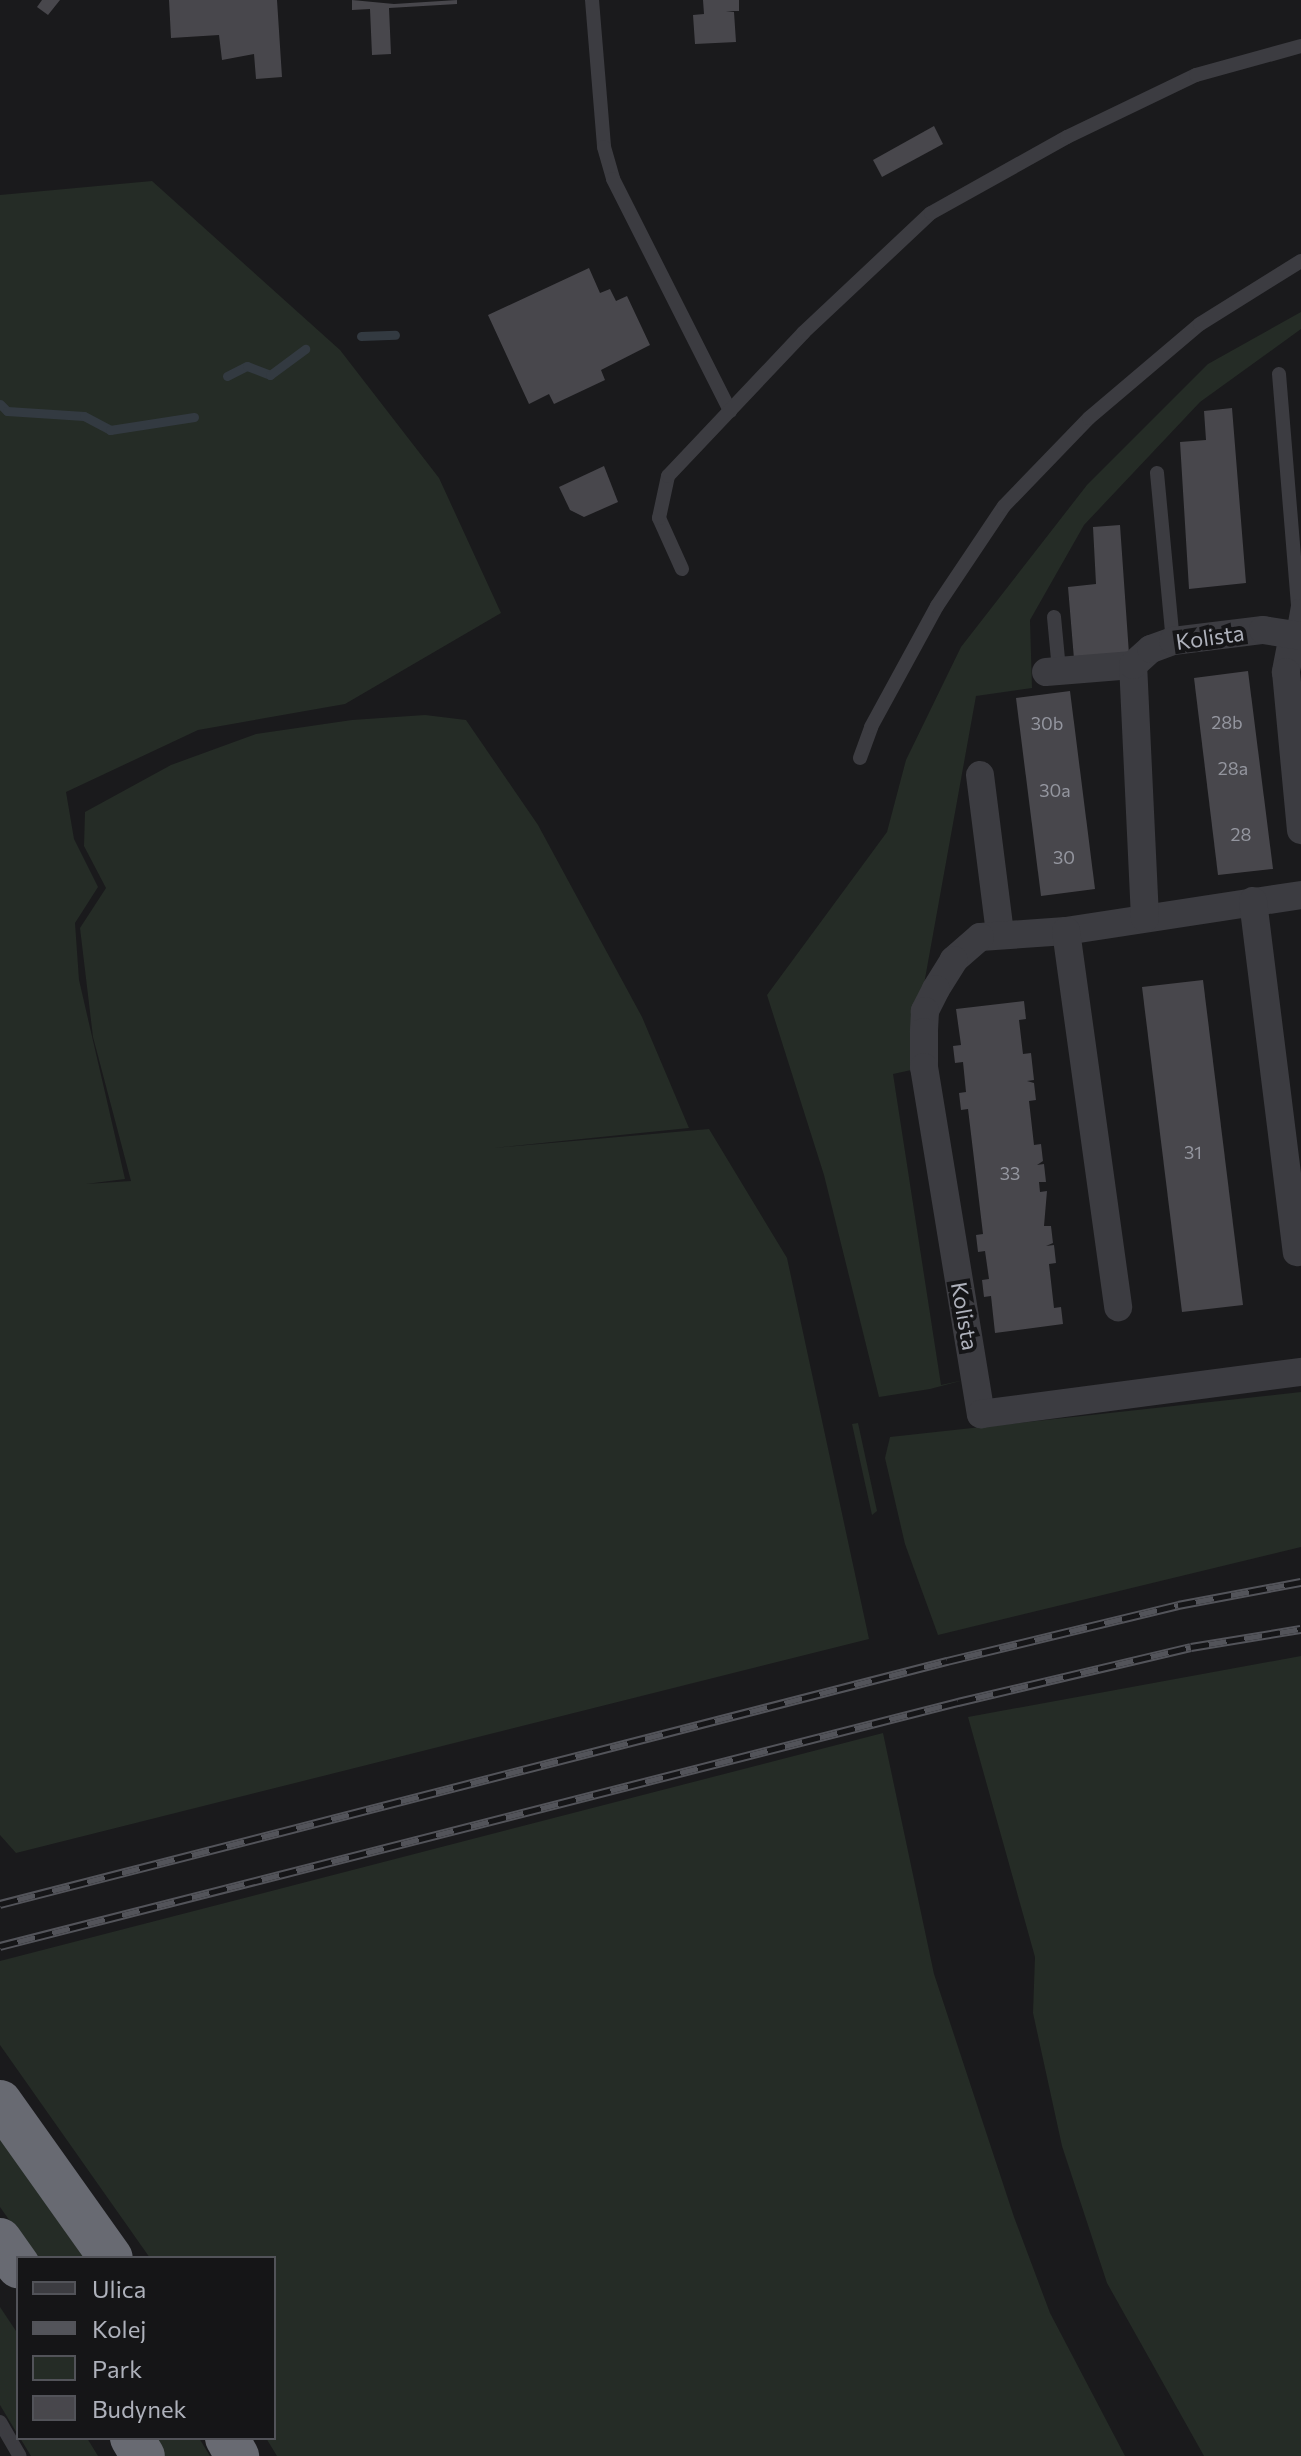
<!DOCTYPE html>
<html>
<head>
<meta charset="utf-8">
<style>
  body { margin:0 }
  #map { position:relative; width:1301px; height:2456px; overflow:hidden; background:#1a1a1c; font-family:Commissioner,sans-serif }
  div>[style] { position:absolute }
  .green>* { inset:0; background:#252c26 }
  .stream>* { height:9px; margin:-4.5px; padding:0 4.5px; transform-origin:4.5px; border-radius:4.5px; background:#333a41 }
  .building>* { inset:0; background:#48474c }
  .lane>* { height:14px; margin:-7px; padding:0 7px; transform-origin:7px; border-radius:7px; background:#3c3c41 }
  .street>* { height:28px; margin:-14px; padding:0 14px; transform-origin:14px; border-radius:14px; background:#3c3c41 }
  .highway>* { height:44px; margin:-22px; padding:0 22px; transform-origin:22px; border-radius:22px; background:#686a72 }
  .rail>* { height:9px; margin-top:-4.5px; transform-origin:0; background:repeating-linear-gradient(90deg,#151517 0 18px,#53545a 0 36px); box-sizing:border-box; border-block:2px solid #53545a }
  span { translate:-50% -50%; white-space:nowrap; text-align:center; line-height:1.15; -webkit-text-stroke:8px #151517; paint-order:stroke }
  .number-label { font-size:18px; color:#94969f }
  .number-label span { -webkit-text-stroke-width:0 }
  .street-label { font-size:22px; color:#aeb1bb }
  .legend { position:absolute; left:16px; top:2256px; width:260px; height:184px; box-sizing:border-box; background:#151517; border:2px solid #525359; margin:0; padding:10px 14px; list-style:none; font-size:24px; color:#aeb1bb }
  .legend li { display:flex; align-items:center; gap:16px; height:40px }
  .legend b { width:40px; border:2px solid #525359 }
</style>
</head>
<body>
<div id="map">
  <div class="green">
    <i style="clip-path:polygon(152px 181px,340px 350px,439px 478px,501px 613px,345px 704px,198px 730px,66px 792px,74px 839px,98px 887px,75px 923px,79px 980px,125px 1179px,86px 1184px,131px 1181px,93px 1037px,80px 928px,106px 888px,84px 846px,85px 812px,171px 765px,256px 734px,352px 720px,425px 715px,466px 720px,538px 825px,642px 1017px,689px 1128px,493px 1148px,709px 1129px,787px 1258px,869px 1639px,16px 1853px,0 1835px,0 195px)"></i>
    <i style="clip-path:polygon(1301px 312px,1301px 329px,1200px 402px,1084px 525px,1030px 620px,1032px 688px,976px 696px,919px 1012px,916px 1069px,893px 1074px,941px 1385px,964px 1380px,930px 1389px,879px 1397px,824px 1175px,767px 995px,887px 832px,906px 760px,961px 647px,1087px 485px,1208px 364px)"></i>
    <i style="clip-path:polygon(1301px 1392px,1301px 1547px,938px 1635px,905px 1544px,885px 1458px,890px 1437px)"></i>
    <i style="clip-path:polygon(858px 1423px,877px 1511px,872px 1515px,852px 1424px)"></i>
    <i style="clip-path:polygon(1301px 1656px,1301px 2456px,1204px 2456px,1107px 2283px,1062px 2146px,1033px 2013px,1035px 1957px,968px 1717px)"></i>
    <i style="clip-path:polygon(883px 1733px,934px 1974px,1014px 2217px,1050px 2313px,1125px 2456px,277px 2456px,266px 2438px,274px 2438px,274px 2258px,150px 2258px,0 2045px,0 1961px)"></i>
    <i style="clip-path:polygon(0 2138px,57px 2219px,84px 2258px,36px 2258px,0 2207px)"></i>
    <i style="clip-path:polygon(0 2307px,18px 2334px,18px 2435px,0 2405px)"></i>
    <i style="clip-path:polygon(20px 2438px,87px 2438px,98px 2456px,31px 2456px)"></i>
    <i style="clip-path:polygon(153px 2438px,199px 2438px,210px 2456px,165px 2456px)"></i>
  </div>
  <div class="stream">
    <i style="left:361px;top:336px;width:34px;rotate:-2deg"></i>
    <i style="left:227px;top:376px;width:22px;rotate:-27deg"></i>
    <i style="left:247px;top:366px;width:25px;rotate:21deg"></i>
    <i style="left:270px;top:375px;width:44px;rotate:-36.6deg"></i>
    <i style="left:0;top:404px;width:10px;rotate:45deg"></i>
    <i style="left:7px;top:411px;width:77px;rotate:3.7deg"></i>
    <i style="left:84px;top:416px;width:30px;rotate:28deg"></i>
    <i style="left:110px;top:430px;width:85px;rotate:-8.8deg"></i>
  </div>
  <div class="building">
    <i style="clip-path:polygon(42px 0,60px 0,48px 15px,37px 7px)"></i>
    <i style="clip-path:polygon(169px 0,277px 0,282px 77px,256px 79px,254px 54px,222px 60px,219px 35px,171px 38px)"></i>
    <i style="clip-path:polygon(352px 0,394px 4px,457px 0,457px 4px,389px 8px,391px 54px,372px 55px,370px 9px,352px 10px)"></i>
    <i style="clip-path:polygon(703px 0,739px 0,739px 11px,726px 11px,734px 12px,736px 42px,695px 44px,693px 15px,704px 14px)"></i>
    <i style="clip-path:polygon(934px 126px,943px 144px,882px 177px,873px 160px)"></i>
    <i style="clip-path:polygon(589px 268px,600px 293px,610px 289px,616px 301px,627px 296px,650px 345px,601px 370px,605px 380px,554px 404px,549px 394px,529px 404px,488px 315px)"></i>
    <i style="clip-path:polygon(1232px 408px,1246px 583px,1189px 589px,1180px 442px,1206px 440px,1204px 411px)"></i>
    <i style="clip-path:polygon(604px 466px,618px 502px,584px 517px,570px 510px,559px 487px)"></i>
    <i style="clip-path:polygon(1120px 525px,1129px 654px,1074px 659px,1068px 587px,1096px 584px,1093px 527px)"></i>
    <i style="clip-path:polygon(1248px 671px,1273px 869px,1218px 875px,1194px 678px)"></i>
    <i style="clip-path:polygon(1070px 691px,1095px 889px,1041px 896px,1016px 698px)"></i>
    <i style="clip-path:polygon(1203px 980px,1243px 1305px,1182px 1312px,1142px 987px)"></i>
    <i style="clip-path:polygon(1024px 1001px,1026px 1019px,1019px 1020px,1023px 1054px,1031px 1053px,1034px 1080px,1027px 1081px,1034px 1083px,1036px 1100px,1029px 1101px,1034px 1145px,1041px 1144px,1043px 1161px,1037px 1165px,1044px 1164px,1046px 1182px,1039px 1182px,1040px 1192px,1047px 1191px,1044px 1226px,1051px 1226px,1053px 1243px,1046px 1246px,1054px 1245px,1056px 1263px,1049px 1264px,1054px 1308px,1061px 1307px,1063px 1324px,995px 1333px,991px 1296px,984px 1297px,982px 1280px,989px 1279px,985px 1251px,978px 1252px,976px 1235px,983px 1234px,968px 1109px,961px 1110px,959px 1093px,966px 1092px,963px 1062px,955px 1063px,953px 1046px,961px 1045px,956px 1009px)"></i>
  </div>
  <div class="lane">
    <i style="left:592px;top:0;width:147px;rotate:85.3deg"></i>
    <i style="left:604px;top:147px;width:33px;rotate:74deg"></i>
    <i style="left:613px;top:179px;width:260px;rotate:63.2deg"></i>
    <i style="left:1279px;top:374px;width:233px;rotate:85.3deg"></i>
    <i style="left:1298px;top:606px;width:29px;rotate:100deg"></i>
    <i style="left:1157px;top:473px;width:169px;rotate:84.6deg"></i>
    <i style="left:682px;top:569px;width:56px;rotate:-114.3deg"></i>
    <i style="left:659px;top:518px;width:43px;rotate:-77.9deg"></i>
    <i style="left:668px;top:476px;width:197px;rotate:-46.6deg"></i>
    <i style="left:803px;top:333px;width:175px;rotate:-43.2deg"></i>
    <i style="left:931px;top:213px;width:156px;rotate:-29.2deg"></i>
    <i style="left:1067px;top:137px;width:143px;rotate:-25.7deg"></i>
    <i style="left:1196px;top:75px;width:109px;rotate:-15.4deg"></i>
    <i style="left:1054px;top:617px;width:53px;rotate:84.6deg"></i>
    <i style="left:860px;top:758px;width:33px;rotate:-70deg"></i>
    <i style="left:871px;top:727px;width:138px;rotate:-61.4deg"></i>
    <i style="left:937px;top:606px;width:120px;rotate:-56.2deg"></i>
    <i style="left:1004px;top:506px;width:122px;rotate:-46deg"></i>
    <i style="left:1089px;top:418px;width:145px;rotate:-40.3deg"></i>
    <i style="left:1200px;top:324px;width:119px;rotate:-32deg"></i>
    <i style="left:0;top:2422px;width:39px;rotate:60deg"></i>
  </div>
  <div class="street">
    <i style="left:1293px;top:635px;width:38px;rotate:101deg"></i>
    <i style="left:1286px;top:672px;width:159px;rotate:84.6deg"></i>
    <i style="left:1046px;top:672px;width:87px;rotate:-4.6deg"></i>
    <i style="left:980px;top:775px;width:159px;rotate:82.8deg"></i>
    <i style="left:1301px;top:895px;width:238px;rotate:171.3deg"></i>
    <i style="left:1066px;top:931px;width:86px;rotate:176deg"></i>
    <i style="left:980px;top:937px;width:35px;rotate:139deg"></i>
    <i style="left:954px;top:960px;width:34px;rotate:122deg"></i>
    <i style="left:936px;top:989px;width:25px;rotate:117deg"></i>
    <i style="left:925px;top:1011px;width:21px;rotate:93deg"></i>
    <i style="left:924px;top:1032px;width:35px;rotate:90deg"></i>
    <i style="left:924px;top:1067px;width:352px;rotate:80.7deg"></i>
    <i style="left:981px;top:1414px;width:323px;rotate:-7.5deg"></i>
    <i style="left:1253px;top:901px;width:354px;rotate:82.9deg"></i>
    <i style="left:1145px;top:918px;width:253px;rotate:-92.7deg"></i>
    <i style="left:1133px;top:665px;width:24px;rotate:-42deg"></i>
    <i style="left:1151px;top:649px;width:23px;rotate:-20deg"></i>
    <i style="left:1173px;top:641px;width:91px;rotate:-7deg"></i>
    <i style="left:1263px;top:630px;width:38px;rotate:9deg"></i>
    <i style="left:1066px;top:931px;width:380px;rotate:82.1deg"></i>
  </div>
  <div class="highway">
    <i style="left:0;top:2102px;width:191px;rotate:54.6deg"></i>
    <i style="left:0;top:2240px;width:32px;rotate:55deg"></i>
    <i style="left:132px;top:2438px;width:21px;rotate:59deg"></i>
    <i style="left:227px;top:2438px;width:21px;rotate:61deg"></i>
  </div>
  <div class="rail">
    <i style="left:0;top:1904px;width:978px;rotate:-14.39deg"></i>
    <i style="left:947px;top:1661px;width:238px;rotate:-13.6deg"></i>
    <i style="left:1178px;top:1605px;width:125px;rotate:-10.6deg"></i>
    <i style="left:0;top:1946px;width:989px;rotate:-14.29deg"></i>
    <i style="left:958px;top:1702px;width:239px;rotate:-13.3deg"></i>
    <i style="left:1191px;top:1647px;width:111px;rotate:-9.3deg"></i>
  </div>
  <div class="number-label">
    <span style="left:1227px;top:722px">28b</span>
    <span style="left:1047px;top:723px">30b</span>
    <span style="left:1233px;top:768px">28a</span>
    <span style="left:1055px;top:790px">30a</span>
    <span style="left:1241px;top:834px">28</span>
    <span style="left:1064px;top:857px">30</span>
    <span style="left:1193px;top:1152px">31</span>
    <span style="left:1010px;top:1173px">33</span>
  </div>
  <div class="street-label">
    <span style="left:1210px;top:637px;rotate:-8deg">Kolista</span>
    <span style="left:965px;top:1316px;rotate:80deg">Kolista</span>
  </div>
  <ul class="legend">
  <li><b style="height:10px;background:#3c3c41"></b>Ulica</li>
  <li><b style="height:10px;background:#53545a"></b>Kolej</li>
  <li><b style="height:22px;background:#252c26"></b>Park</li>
  <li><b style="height:22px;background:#48474c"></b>Budynek</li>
  </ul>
</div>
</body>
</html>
